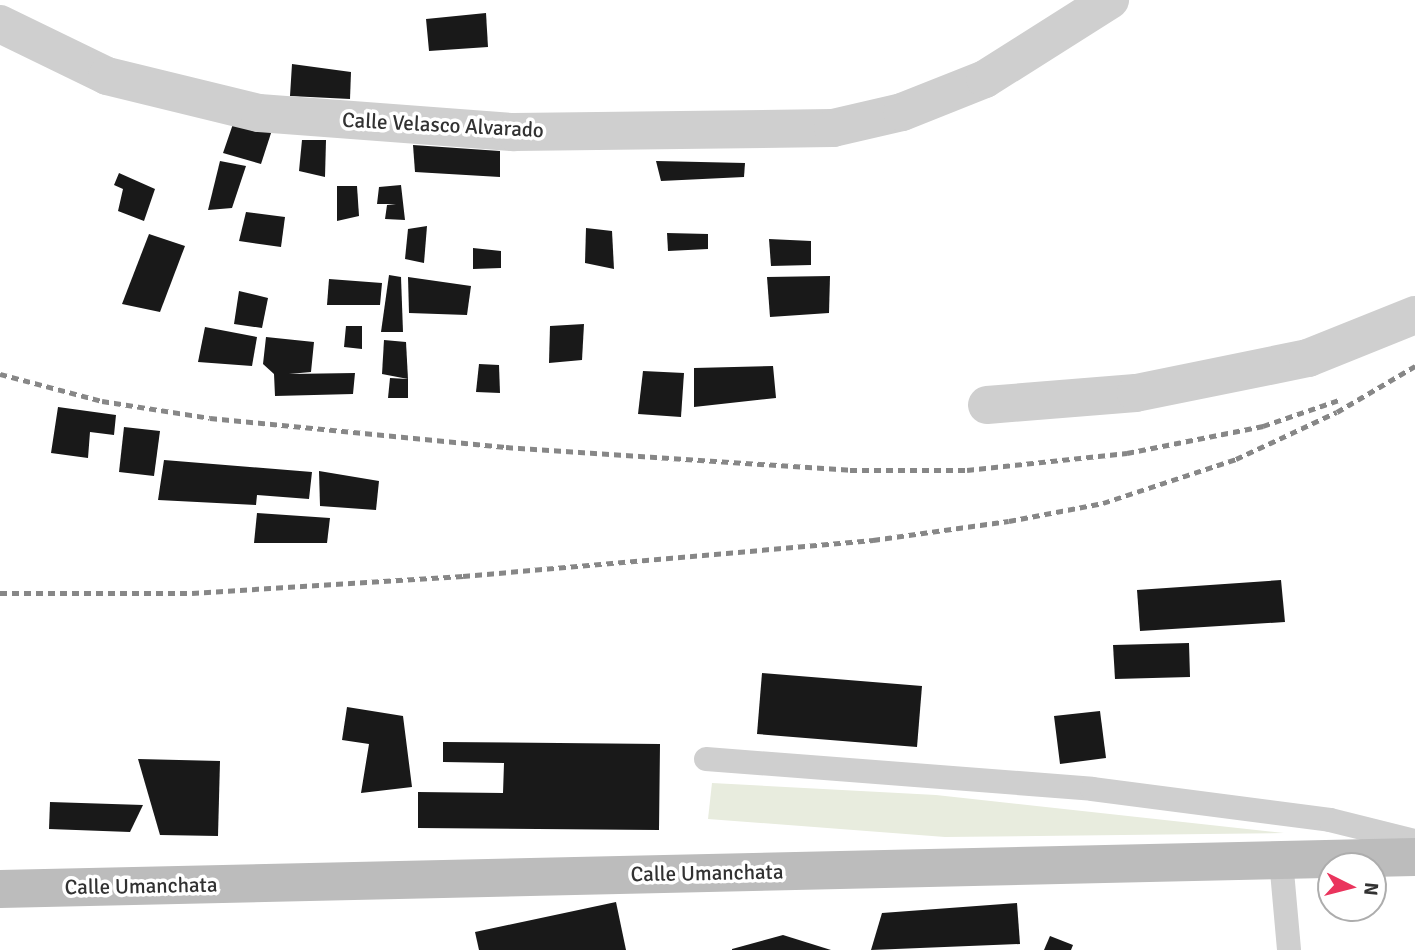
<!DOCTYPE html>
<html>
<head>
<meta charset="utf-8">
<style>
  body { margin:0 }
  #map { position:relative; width:1415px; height:950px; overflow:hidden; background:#fff; font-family:Signika,sans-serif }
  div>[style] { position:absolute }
  .green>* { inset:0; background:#e8ecde }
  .building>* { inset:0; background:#191919 }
  .lane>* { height:24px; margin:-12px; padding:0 12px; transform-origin:12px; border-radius:12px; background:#cfcfcf }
  .street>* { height:38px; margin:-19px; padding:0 19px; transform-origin:19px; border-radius:19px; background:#cfcfcf }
  .secondary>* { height:38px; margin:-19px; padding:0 19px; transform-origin:19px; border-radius:19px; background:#bcbcbc }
  .rail>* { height:5px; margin-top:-2.5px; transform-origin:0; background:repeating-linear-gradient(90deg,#878787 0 7px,transparent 0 12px) }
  span { translate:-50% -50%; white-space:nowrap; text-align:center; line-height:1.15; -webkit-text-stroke:7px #fff; paint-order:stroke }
  .street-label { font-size:21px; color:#323232 }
  .north { position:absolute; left:1317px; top:852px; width:70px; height:70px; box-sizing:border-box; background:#fff; border:2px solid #adadad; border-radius:50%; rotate:96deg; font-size:19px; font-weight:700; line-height:28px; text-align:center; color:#323232 }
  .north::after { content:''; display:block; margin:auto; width:24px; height:32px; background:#ea345d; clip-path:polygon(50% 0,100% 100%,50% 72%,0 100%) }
</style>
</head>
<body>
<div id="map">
  <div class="green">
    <i style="clip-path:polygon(712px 783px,936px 795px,1284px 833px,945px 837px,708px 819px)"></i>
  </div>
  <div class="building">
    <i style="clip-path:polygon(486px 13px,488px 47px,429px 51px,426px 19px)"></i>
    <i style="clip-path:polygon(292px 64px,351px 72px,350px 99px,290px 96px)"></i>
    <i style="clip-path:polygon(233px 124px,273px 127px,261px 164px,223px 153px)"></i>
    <i style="clip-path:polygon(302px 140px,326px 140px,325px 177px,299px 171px)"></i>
    <i style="clip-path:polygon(413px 145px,500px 151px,500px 177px,415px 172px)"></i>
    <i style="clip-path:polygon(220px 161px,246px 166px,232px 208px,208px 210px)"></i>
    <i style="clip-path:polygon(656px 161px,745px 163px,744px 177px,661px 181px)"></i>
    <i style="clip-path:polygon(119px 173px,155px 189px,144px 221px,118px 211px,123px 189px,114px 185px)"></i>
    <i style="clip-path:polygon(401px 185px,405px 220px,385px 219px,387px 205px,396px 204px,377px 204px,379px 187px)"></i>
    <i style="clip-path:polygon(337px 186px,357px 186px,359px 216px,337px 221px)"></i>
    <i style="clip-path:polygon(246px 212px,285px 217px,281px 247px,239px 241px)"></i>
    <i style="clip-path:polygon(427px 226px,424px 263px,405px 259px,408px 229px)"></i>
    <i style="clip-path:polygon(586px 228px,612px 231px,614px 269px,585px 263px)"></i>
    <i style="clip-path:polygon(667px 233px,708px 234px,708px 249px,668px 251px)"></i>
    <i style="clip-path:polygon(149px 234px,185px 246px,160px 312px,122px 304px)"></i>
    <i style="clip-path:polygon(769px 239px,811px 241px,811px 265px,771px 266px)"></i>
    <i style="clip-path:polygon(473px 248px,501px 251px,501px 268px,473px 269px)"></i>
    <i style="clip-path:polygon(389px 275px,401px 277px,403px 332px,381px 332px)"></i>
    <i style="clip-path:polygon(830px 276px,829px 313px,770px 317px,767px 277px)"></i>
    <i style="clip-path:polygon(408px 277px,471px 286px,467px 315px,409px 313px)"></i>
    <i style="clip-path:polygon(329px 279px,382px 283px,380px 305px,327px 305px)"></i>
    <i style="clip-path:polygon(239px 291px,268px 298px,262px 328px,234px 324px)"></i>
    <i style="clip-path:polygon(584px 324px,582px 360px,549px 363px,550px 326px)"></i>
    <i style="clip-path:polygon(346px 326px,362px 326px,362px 349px,344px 347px)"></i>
    <i style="clip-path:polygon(205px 327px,257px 337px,252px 366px,198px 362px)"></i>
    <i style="clip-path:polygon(266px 337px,314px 342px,311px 372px,289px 374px,355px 373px,353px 394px,275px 396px,274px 374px,263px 364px)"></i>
    <i style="clip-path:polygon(384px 340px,406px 342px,408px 379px,382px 374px)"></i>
    <i style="clip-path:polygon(479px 364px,499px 365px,500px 393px,476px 392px)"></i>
    <i style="clip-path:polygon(773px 366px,776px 398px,694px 407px,694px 368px)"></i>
    <i style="clip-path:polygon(643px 371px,684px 373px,681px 417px,638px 414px)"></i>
    <i style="clip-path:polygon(390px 378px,408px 379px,408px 398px,388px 398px)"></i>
    <i style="clip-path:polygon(58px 407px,116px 415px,114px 435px,90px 432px,88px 458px,51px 453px)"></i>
    <i style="clip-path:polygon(124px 427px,160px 431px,154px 476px,119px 472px)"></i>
    <i style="clip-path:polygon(164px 460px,312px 472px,309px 499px,257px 495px,256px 505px,158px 500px)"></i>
    <i style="clip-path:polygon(319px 471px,379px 481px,376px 510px,320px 506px)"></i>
    <i style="clip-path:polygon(257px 513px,330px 518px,327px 543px,254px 543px)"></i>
    <i style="clip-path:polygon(1281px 580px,1285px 622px,1140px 631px,1137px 590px)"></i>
    <i style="clip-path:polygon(1189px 643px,1190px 677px,1115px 679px,1113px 645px)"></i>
    <i style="clip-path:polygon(762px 673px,922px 686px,917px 747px,757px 734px)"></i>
    <i style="clip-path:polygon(347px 707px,403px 716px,412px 787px,361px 793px,369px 744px,342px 740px)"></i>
    <i style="clip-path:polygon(1100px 711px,1106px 758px,1060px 764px,1054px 716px)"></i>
    <i style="clip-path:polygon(443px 742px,660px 744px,659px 830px,418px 828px,418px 792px,503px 793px,504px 763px,443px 762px)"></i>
    <i style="clip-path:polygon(138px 759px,220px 761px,218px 836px,160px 835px)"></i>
    <i style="clip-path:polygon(50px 802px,143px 805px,130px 832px,49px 829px)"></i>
    <i style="clip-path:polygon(616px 902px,626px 950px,479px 950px,475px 932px)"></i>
    <i style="clip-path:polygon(1017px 903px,1020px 944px,871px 950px,882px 913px)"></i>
    <i style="clip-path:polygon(783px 935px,831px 950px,732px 950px,732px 949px)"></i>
    <i style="clip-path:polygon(1050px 936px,1073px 945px,1071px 950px,1044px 950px)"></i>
  </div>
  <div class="lane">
    <i style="left:706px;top:759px;width:387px;rotate:4.4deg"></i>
    <i style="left:1092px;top:789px;width:240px;rotate:7.4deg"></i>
    <i style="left:1330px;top:820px;width:88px;rotate:13.9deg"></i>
    <i style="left:1281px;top:860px;width:90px;rotate:84.9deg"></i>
  </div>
  <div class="street">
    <i style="left:0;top:24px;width:119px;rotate:25.9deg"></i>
    <i style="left:107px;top:76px;width:156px;rotate:13.7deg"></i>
    <i style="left:259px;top:113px;width:256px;rotate:4.3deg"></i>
    <i style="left:514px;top:132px;width:319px;rotate:-0.7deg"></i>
    <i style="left:833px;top:128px;width:71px;rotate:-13.1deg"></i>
    <i style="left:902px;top:112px;width:89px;rotate:-21.7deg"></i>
    <i style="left:985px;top:79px;width:148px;rotate:-32.3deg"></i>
    <i style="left:987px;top:405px;width:149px;rotate:-4.6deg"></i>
    <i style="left:1136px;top:393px;width:176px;rotate:-11.5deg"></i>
    <i style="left:1308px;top:358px;width:115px;rotate:-21.9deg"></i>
  </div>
  <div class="secondary">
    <i style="left:0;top:889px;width:1415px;rotate:-1.3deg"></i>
  </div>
  <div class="rail">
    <i style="left:0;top:374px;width:106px;rotate:14.8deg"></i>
    <i style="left:102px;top:401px;width:109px;rotate:8.9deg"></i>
    <i style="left:210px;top:418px;width:297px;rotate:5.6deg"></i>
    <i style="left:506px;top:447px;width:345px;rotate:3.8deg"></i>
    <i style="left:850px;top:470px;width:117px"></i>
    <i style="left:967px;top:470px;width:161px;rotate:-6.1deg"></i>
    <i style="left:1127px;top:453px;width:139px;rotate:-11.2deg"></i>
    <i style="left:1263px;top:426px;width:83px;rotate:-18.9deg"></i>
    <i style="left:0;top:593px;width:192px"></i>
    <i style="left:192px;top:593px;width:272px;rotate:-3.6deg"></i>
    <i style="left:463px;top:576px;width:412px;rotate:-5deg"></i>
    <i style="left:873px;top:540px;width:137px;rotate:-8deg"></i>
    <i style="left:1009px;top:521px;width:96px;rotate:-10.8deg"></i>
    <i style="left:1103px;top:503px;width:140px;rotate:-18.3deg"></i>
    <i style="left:1236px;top:459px;width:111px;rotate:-25deg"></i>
    <i style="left:1337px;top:412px;width:91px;rotate:-30.5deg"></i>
  </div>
  <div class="street-label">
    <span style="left:443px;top:125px;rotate:3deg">Calle Velasco Alvarado</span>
    <span style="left:707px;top:873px;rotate:-1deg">Calle Umanchata</span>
    <span style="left:141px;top:886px;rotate:-1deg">Calle Umanchata</span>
  </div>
  <div class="north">N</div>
</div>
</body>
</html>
